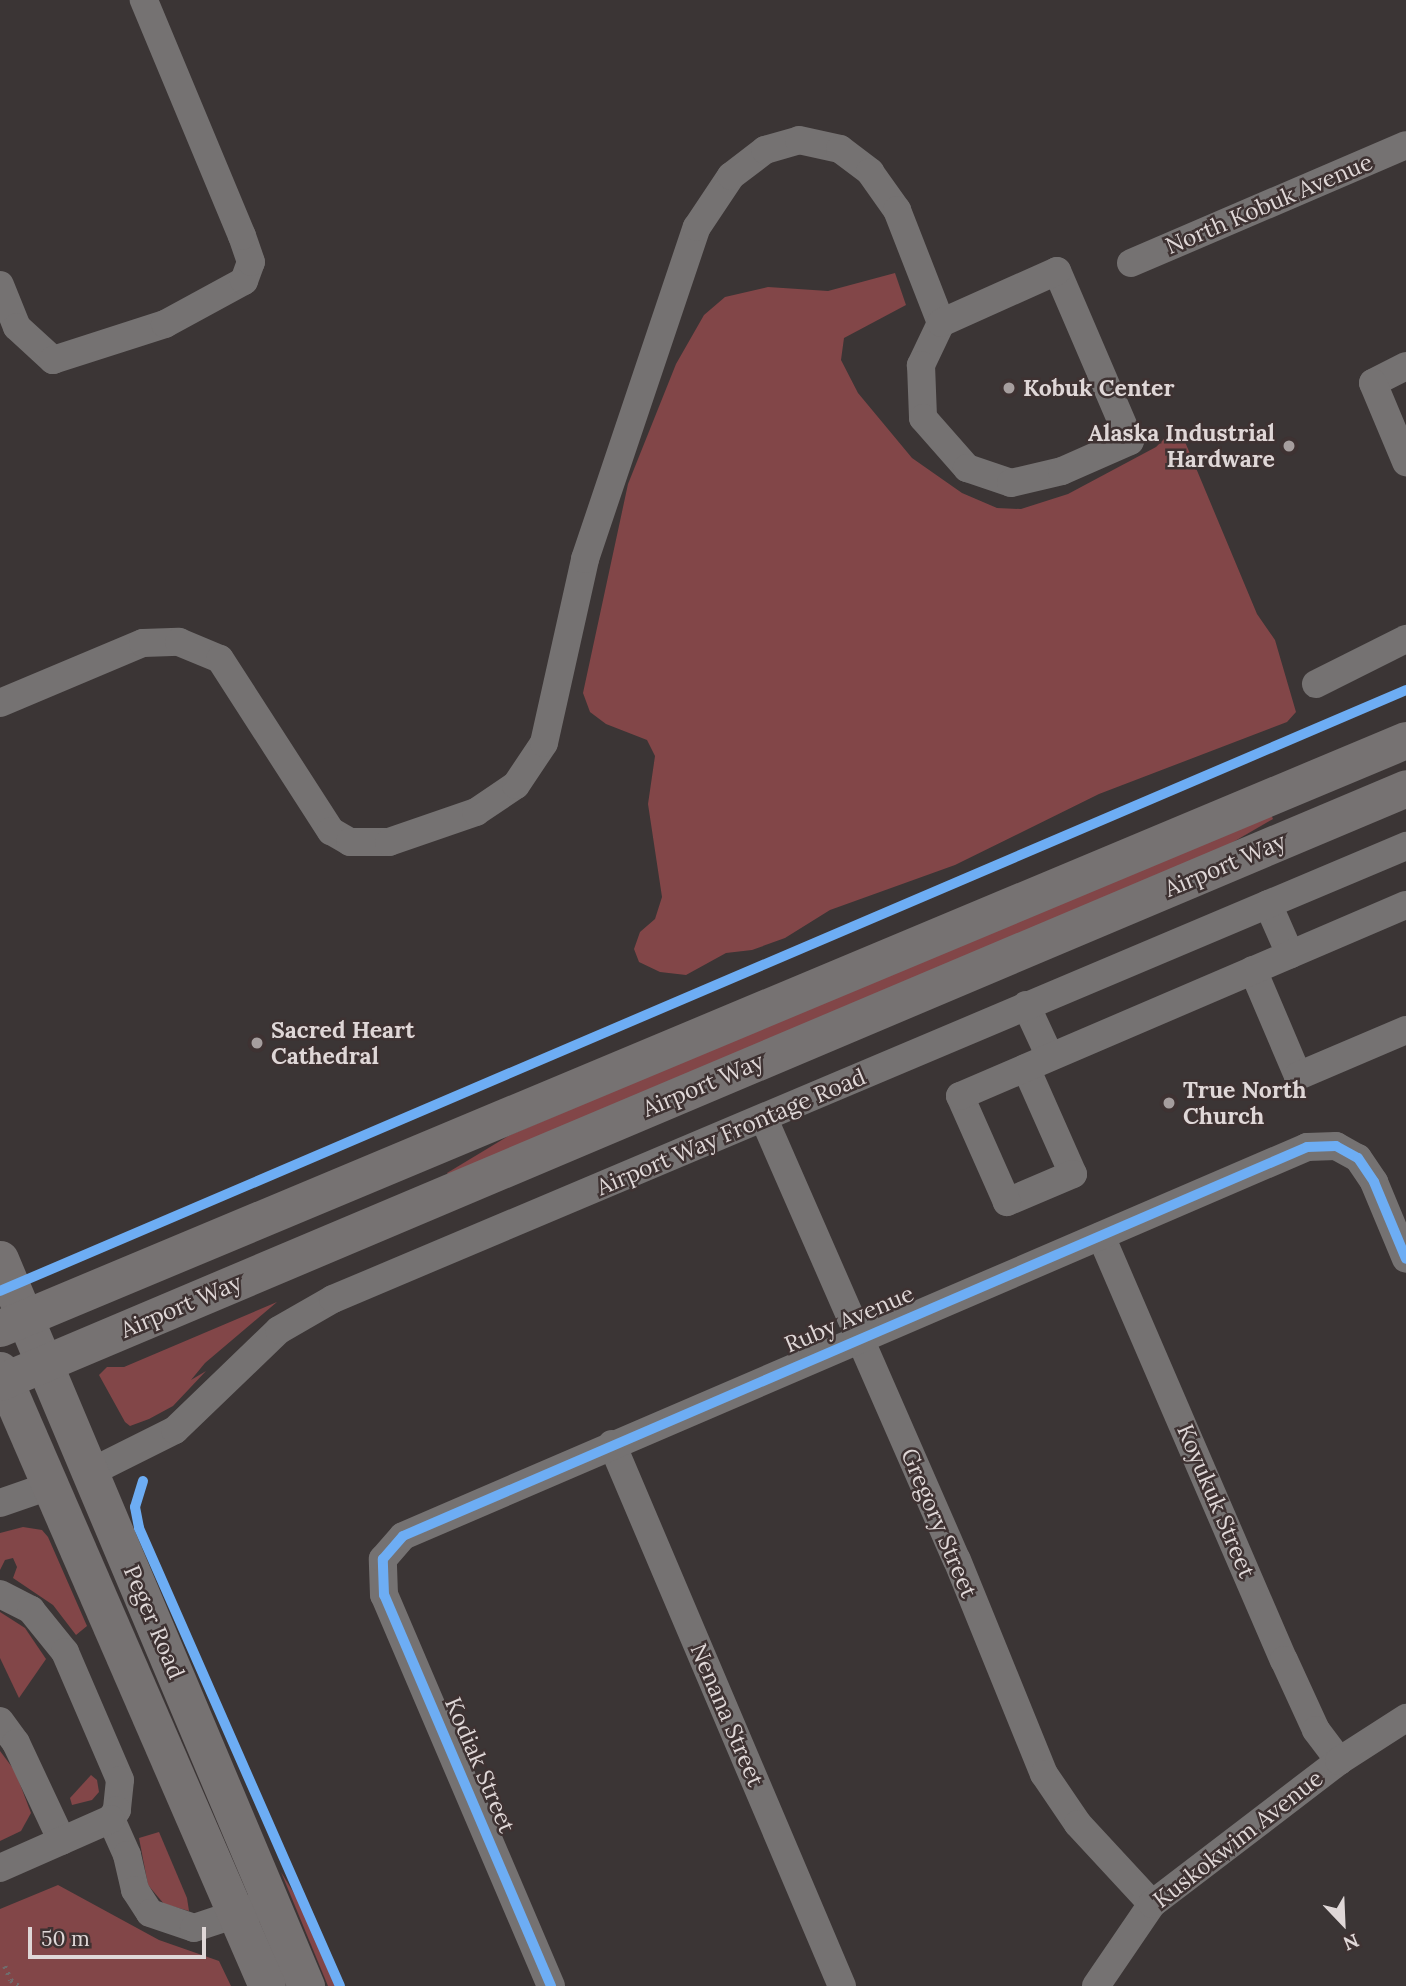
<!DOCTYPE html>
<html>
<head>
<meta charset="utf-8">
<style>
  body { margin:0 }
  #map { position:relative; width:1406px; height:1986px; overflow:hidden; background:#3b3535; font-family:Lora,serif }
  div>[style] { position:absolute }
  .green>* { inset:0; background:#824648 }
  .path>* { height:4.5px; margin-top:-2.25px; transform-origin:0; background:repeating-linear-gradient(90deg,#706c6c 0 2px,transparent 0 7px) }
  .minor>* { height:28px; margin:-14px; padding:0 14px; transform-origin:14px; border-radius:14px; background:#757272 }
  .major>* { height:37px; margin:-18.5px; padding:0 18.5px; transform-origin:18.5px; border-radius:18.5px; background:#767272 }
  .cycleway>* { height:10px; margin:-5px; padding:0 5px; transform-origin:5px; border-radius:5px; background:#6dadf4 }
  .dots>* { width:19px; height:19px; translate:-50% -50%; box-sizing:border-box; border:4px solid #3e3232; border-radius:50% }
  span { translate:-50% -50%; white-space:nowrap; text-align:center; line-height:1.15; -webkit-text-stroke:5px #3e3232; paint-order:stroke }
  .street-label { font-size:23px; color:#dfd7d7 }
  .poi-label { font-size:23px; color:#dfd7d7; font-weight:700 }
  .left { translate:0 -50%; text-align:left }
  .right { translate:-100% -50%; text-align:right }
  .north { position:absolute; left:1308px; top:1888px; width:70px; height:70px; -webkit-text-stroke:5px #3e3232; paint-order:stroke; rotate:157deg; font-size:19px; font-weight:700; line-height:28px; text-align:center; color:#dfd7d7 }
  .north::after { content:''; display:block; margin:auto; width:24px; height:32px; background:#dfd7d7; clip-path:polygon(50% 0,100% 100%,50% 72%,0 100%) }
  .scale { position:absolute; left:28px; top:1927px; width:178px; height:32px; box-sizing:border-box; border:4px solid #dfd7d7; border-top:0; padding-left:9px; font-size:21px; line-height:24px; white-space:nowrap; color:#dfd7d7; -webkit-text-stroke:5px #3e3232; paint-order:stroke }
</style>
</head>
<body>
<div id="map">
  <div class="green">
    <i style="clip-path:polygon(895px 273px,906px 305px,844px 338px,841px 360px,858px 393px,912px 458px,962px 493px,997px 508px,1021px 509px,1068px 494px,1156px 447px,1167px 436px,1183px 437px,1257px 614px,1275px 640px,1296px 712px,1287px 722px,1099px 794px,955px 865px,830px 910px,785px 938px,752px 950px,726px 953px,686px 975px,660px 972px,639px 962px,634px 949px,640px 932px,655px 919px,662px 897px,648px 804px,655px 756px,647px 740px,606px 724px,590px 712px,583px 693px,628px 484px,676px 364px,704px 315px,725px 297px,768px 287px,828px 291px)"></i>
    <i style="clip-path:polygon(1270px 812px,1273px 819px,1228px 845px,450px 1177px,447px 1173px,510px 1135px)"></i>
    <i style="clip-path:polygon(277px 1302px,205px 1363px,191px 1380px,206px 1371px,173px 1406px,149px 1419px,130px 1426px,125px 1422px,99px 1375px,107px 1367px,124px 1367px)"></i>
    <i style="clip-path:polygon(23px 1527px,42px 1530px,48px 1537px,87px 1626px,76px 1635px,53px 1605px,13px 1578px,17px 1567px,13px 1558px,5px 1560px,0 1570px,0 1533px)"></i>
    <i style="clip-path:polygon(0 1612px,25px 1628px,46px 1659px,19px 1698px,0 1658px)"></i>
    <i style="clip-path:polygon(0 1751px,15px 1771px,31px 1813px,21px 1831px,0 1841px)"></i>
    <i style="clip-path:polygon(91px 1775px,97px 1780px,99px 1792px,92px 1800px,72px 1805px,70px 1798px)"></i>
    <i style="clip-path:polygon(159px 1832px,187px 1898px,189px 1911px,164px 1904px,148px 1885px,139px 1838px)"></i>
    <i style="clip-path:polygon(281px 1872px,298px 1900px,335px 1986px,328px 1986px)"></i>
    <i style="clip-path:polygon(58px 1885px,159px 1940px,219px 1961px,231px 1986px,0 1986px,0 1909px)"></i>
  </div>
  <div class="path">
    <i style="left:5px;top:1966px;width:15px;rotate:67deg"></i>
    <i style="left:11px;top:1980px;width:10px;rotate:37deg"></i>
  </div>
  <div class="minor">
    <i style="left:1131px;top:263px;width:299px;rotate:-23.2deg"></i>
    <i style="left:0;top:285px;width:45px;rotate:68deg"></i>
    <i style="left:17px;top:327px;width:49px;rotate:42.5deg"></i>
    <i style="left:53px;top:360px;width:118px;rotate:-17.8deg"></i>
    <i style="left:165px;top:324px;width:90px;rotate:-28.6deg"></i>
    <i style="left:244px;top:281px;width:20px;rotate:-70deg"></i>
    <i style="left:251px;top:262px;width:28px;rotate:-109deg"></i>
    <i style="left:242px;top:236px;width:256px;rotate:-112.6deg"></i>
    <i style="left:1406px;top:366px;width:37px;rotate:153deg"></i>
    <i style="left:1373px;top:383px;width:86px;rotate:67.3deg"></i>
    <i style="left:1316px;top:684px;width:101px;rotate:-26.6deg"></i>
    <i style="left:0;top:703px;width:155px;rotate:-22.8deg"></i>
    <i style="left:143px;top:643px;width:36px;rotate:-2deg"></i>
    <i style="left:179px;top:642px;width:44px;rotate:22.5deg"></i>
    <i style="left:220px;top:659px;width:205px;rotate:57.2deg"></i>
    <i style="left:331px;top:831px;width:22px;rotate:30deg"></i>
    <i style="left:350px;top:842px;width:39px"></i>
    <i style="left:389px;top:842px;width:92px;rotate:-19deg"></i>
    <i style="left:476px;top:812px;width:48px;rotate:-34deg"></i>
    <i style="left:516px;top:785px;width:50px;rotate:-56.3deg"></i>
    <i style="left:544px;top:743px;width:189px;rotate:-77.4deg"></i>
    <i style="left:585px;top:559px;width:350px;rotate:-71.4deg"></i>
    <i style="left:697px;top:227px;width:61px;rotate:-56.3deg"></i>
    <i style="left:731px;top:176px;width:43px;rotate:-37.4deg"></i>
    <i style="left:765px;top:150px;width:35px;rotate:-16deg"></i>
    <i style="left:799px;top:140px;width:42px;rotate:12.4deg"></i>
    <i style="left:840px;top:149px;width:38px;rotate:37deg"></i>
    <i style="left:870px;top:172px;width:47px;rotate:54.6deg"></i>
    <i style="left:897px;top:210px;width:121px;rotate:68.7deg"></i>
    <i style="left:941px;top:323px;width:47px;rotate:115.5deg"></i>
    <i style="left:921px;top:365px;width:53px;rotate:87.8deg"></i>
    <i style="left:923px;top:418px;width:67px;rotate:48.7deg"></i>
    <i style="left:967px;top:468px;width:46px;rotate:18.8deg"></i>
    <i style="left:1011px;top:483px;width:52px;rotate:-13.2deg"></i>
    <i style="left:1062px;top:471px;width:74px;rotate:-23.8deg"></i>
    <i style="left:1130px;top:441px;width:185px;rotate:-113.2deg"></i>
    <i style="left:1057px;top:271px;width:127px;rotate:155.9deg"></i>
    <i style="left:1268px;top:904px;width:55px;rotate:66.3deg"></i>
    <i style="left:1253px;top:970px;width:115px;rotate:67deg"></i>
    <i style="left:1298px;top:1076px;width:117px;rotate:-23.1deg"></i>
    <i style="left:1026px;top:1005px;width:57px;rotate:65.2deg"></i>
    <i style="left:1026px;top:1068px;width:116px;rotate:66.1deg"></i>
    <i style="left:1073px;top:1174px;width:72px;rotate:157deg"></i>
    <i style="left:1007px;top:1202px;width:116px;rotate:-113.9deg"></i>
    <i style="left:960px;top:1096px;width:485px;rotate:-23.2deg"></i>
    <i style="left:764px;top:1119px;width:481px;rotate:66.4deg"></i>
    <i style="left:957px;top:1560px;width:231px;rotate:67.9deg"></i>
    <i style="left:1044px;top:1774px;width:60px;rotate:55.8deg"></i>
    <i style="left:1078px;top:1824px;width:109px;rotate:47.2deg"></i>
    <i style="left:1101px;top:1236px;width:462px;rotate:66.7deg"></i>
    <i style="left:1284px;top:1660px;width:77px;rotate:65.4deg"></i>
    <i style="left:1316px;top:1730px;width:39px;rotate:53deg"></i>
    <i style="left:612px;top:1444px;width:589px;rotate:67.01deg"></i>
    <i style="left:91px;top:1472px;width:94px;rotate:-26.6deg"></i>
    <i style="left:175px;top:1430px;width:144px;rotate:-43.9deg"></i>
    <i style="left:279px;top:1330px;width:62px;rotate:-29.9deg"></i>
    <i style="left:333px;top:1299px;width:1165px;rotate:-22.89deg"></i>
    <i style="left:0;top:1503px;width:52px;rotate:-19.1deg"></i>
    <i style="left:0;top:1594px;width:35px;rotate:27deg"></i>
    <i style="left:31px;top:1610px;width:54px;rotate:51deg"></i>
    <i style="left:65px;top:1652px;width:139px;rotate:66.7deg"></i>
    <i style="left:120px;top:1780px;width:30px;rotate:96deg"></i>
    <i style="left:117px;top:1810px;width:11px;rotate:124deg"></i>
    <i style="left:111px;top:1819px;width:39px;rotate:66deg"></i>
    <i style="left:127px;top:1855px;width:36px;rotate:77deg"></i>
    <i style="left:135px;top:1890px;width:27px;rotate:57deg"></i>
    <i style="left:150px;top:1913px;width:46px;rotate:18.8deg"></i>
    <i style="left:194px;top:1928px;width:63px;rotate:-18.4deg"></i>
    <i style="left:0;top:1721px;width:27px;rotate:54deg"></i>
    <i style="left:16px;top:1743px;width:108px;rotate:64.9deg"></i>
    <i style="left:0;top:1868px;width:121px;rotate:-23.8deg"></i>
    <i style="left:551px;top:1986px;width:425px;rotate:-113.1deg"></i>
    <i style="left:384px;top:1595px;width:36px;rotate:-92deg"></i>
    <i style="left:383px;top:1559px;width:30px;rotate:-49deg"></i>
    <i style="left:403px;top:1536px;width:984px;rotate:-23.28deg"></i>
    <i style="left:1307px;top:1147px;width:29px;rotate:-2deg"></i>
    <i style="left:1336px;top:1146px;width:25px;rotate:29deg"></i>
    <i style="left:1358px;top:1158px;width:29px;rotate:56deg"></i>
    <i style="left:1374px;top:1182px;width:83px;rotate:67.4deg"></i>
    <i style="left:1096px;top:1986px;width:99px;rotate:-55.7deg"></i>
    <i style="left:1152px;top:1904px;width:235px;rotate:-37.4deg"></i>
    <i style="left:1339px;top:1761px;width:80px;rotate:-32.7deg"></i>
  </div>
  <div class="major">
    <i style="left:0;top:1259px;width:789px;rotate:67.17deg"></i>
    <i style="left:0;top:1328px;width:1524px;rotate:-22.7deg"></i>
    <i style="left:0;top:1370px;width:671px;rotate:66.57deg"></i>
    <i style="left:0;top:1382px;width:1526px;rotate:-22.9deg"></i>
  </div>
  <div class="cycleway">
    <i style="left:0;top:1291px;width:1529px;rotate:-23.14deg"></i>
    <i style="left:143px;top:1481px;width:27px;rotate:107deg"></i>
    <i style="left:135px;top:1507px;width:21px;rotate:79deg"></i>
    <i style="left:139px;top:1528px;width:500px;rotate:66.31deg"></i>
    <i style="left:551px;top:1986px;width:425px;rotate:-113.1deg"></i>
    <i style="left:384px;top:1595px;width:36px;rotate:-92deg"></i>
    <i style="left:383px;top:1559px;width:30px;rotate:-49deg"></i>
    <i style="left:403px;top:1536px;width:984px;rotate:-23.28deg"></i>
    <i style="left:1307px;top:1147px;width:29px;rotate:-2deg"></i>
    <i style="left:1336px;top:1146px;width:25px;rotate:29deg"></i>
    <i style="left:1358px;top:1158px;width:29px;rotate:56deg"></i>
    <i style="left:1374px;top:1182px;width:83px;rotate:67.4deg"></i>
  </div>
  <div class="dots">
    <i style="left:1009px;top:388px;background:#a69e9e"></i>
    <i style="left:1289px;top:446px;background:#a69e9e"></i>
    <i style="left:257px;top:1043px;background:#a69e9e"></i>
    <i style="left:1169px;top:1103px;background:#a69e9e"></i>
  </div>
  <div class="street-label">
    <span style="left:1269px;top:204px;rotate:-23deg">North Kobuk Avenue</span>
    <span style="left:1225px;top:865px;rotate:-23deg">Airport Way</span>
    <span style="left:703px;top:1085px;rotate:-23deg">Airport Way</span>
    <span style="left:731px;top:1132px;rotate:-23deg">Airport Way Frontage Road</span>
    <span style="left:181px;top:1306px;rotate:-23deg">Airport Way</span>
    <span style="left:849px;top:1319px;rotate:-23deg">Ruby Avenue</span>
    <span style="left:1216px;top:1501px;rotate:67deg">Koyukuk Street</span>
    <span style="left:939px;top:1523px;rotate:67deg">Gregory Street</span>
    <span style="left:154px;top:1622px;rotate:67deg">Peger Road</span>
    <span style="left:727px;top:1715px;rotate:67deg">Nenana Street</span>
    <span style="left:480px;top:1765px;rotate:67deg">Kodiak Street</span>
    <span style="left:1238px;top:1839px;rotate:-38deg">Kuskokwim Avenue</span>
  </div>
  <div class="poi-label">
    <span class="left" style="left:1023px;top:388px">Kobuk Center</span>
    <span class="right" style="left:1275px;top:446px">Alaska Industrial<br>Hardware</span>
    <span class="left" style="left:271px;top:1043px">Sacred Heart<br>Cathedral</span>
    <span class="left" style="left:1183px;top:1103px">True North<br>Church</span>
  </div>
  <div class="north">N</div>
  <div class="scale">50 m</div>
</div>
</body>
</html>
